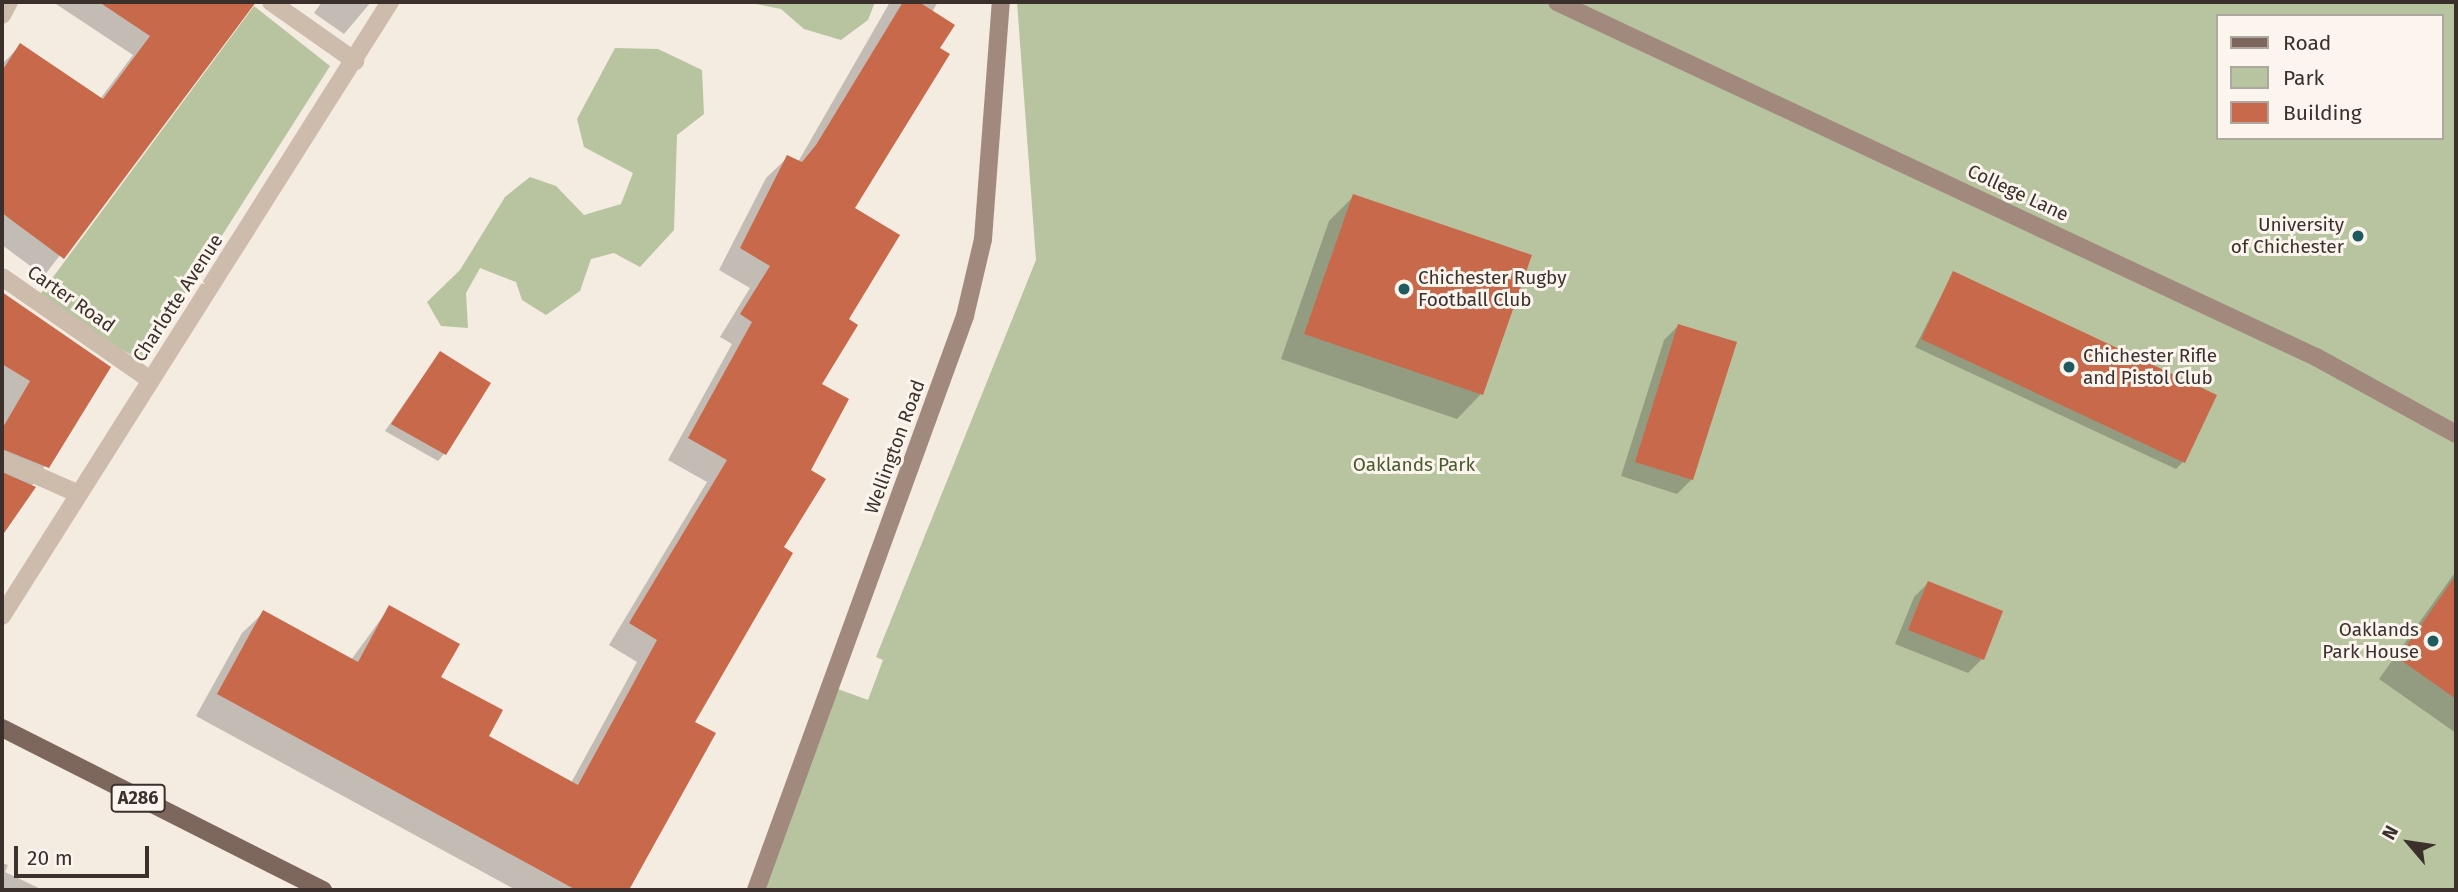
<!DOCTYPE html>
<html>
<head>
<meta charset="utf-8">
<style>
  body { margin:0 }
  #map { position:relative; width:2458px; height:892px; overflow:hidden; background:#f4ebe1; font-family:"Fira Sans",sans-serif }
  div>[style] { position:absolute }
  .green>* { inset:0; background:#b8c4a0 }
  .shadow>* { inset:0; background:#0003 }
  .building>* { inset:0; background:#c8694b }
  .street>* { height:18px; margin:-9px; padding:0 9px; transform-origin:9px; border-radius:9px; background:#cdbbac }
  .secondary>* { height:18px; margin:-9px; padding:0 9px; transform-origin:9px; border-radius:9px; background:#a18a7d }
  .primary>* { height:18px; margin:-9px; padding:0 9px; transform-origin:9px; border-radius:9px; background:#7d675c }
  .dots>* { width:19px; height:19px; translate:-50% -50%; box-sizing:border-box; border:4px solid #fbf5ee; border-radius:50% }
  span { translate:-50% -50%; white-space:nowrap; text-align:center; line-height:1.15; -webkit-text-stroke:6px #fbf5ee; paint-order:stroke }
  .shield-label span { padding:2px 5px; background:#fbf5ee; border:2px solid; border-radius:5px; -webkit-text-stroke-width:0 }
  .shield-label { font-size:18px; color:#3b302b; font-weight:700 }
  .street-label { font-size:19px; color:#3b302b }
  .poi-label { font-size:19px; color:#3b302b }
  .right { translate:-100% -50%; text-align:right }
  .left { translate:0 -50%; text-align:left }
  .park-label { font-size:19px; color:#4a5a2e }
  .frame { position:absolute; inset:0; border:4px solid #3b302b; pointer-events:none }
  .legend { position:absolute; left:2216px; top:14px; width:228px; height:126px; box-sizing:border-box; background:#fbf5ee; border:2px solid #aea6a0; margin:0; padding:9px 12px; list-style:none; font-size:21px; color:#3b302b }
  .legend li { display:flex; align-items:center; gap:14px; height:35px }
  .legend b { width:35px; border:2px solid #aea6a0 }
  .north { position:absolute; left:2374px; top:808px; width:70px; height:70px; -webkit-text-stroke:5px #fbf5ee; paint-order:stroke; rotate:299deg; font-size:19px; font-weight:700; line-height:28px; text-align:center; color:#3b302b }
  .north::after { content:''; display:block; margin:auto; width:24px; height:32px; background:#3b302b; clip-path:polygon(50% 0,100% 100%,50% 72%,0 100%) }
  .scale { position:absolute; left:14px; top:846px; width:135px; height:32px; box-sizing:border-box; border:4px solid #3b302b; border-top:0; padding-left:9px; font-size:21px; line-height:24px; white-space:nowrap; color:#3b302b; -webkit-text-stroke:5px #fbf5ee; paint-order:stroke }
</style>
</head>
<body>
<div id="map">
  <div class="green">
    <i style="clip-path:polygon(746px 2px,875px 2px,868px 20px,841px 40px,804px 29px,781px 9px)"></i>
    <i style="clip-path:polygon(evenodd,1017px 2px,2456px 2px,2456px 890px,762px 890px,835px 688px,868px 700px,883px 660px,876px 657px,1036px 260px,1017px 2px,2218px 16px,2442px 16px,2442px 138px,2218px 138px,2218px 16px)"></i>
    <i style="clip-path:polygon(254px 6px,330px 66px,142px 361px,36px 300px)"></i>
    <i style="clip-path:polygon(615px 48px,658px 49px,702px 70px,704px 114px,677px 135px,674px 230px,640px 267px,614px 253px,591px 259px,580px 291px,546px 315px,522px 300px,516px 282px,480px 268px,466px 293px,468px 328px,441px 326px,427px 302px,460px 270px,505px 197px,530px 177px,556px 186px,584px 215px,621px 204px,633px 173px,584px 147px,577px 119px)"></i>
  </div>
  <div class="shadow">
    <i style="clip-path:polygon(53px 2px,232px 2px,246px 12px,44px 276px,2px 245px,2px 64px,20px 46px,100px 99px,133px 55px)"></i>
    <i style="clip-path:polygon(322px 2px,371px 2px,344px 34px,314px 13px)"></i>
    <i style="clip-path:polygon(890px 2px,938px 2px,932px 12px,938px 48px,853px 208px,847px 320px,819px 384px,809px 470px,782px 548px,692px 722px,713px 734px,627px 890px,516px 890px,196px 716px,242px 633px,264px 612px,351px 660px,389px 608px,487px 737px,571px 783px,637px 662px,609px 645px,707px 482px,668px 460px,732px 344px,720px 337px,750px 288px,719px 270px,766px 178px,788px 157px,798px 162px)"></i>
    <i style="clip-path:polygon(1354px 196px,1529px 256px,1481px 394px,1457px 419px,1281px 359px,1329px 221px)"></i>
    <i style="clip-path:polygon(1953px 273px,2183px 462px,2176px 469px,1915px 347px)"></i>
    <i style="clip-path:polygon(2px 298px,109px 367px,2px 532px)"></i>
    <i style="clip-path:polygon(1678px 326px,1692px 479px,1677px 494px,1621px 476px,1664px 340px)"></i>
    <i style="clip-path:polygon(434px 361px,445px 453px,438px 461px,385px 431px)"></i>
    <i style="clip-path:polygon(2456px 571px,2456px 733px,2379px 679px)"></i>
    <i style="clip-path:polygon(1928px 583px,1982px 659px,1968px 673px,1895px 644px,1914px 597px)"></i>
    <i style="clip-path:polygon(2px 863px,8px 865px,5px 872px,43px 890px,2px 890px)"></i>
  </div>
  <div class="building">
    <i style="clip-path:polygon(99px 2px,256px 2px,64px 259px,2px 213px,2px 71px,20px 43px,103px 99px,150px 36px)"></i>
    <i style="clip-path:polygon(903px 2px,919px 2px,955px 25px,940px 48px,950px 54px,855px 208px,900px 235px,849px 319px,858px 325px,822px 384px,849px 399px,811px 470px,826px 479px,784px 547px,793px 553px,695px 722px,716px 733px,629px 890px,576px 890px,217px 694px,263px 610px,358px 662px,389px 605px,460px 644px,441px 677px,503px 710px,489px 736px,578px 785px,657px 640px,629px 623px,727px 460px,688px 438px,752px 322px,740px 314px,770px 266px,740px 248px,787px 155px,802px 162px,816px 145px)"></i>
    <i style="clip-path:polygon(1353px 194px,1532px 255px,1483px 395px,1304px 334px)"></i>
    <i style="clip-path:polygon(1953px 271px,2217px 395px,2185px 463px,1921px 339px)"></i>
    <i style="clip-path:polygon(2px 292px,111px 367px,49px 468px,2px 449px,2px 429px,30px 381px,2px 364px)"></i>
    <i style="clip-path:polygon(1678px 324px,1737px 342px,1693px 480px,1635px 462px)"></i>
    <i style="clip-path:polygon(440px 351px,491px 383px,446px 455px,391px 424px)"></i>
    <i style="clip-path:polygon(2px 472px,36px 487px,2px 536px)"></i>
    <i style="clip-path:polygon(2456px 575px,2456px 699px,2398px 658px)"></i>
    <i style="clip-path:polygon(1928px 581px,2003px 611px,1984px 660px,1908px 630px)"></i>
  </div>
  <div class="street">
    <i style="left:271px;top:2px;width:103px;rotate:35.1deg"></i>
    <i style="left:2px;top:15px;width:15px;rotate:-62deg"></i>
    <i style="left:2px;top:277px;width:180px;rotate:34.8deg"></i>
    <i style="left:2px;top:460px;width:84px;rotate:23.8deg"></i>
    <i style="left:2px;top:616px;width:726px;rotate:-57.71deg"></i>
  </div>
  <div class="secondary">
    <i style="left:1557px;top:2px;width:838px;rotate:25.07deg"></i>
    <i style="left:2316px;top:357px;width:160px;rotate:28.8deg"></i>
    <i style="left:756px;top:890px;width:611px;rotate:-69.99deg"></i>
    <i style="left:965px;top:316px;width:79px;rotate:-76.8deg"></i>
    <i style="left:983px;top:239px;width:238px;rotate:-85.7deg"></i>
  </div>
  <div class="primary">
    <i style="left:2px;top:728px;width:360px;rotate:26.8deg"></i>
  </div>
  <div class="dots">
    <i style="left:2358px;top:236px;background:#1f5a5e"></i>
    <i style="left:1404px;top:289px;background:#1f5a5e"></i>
    <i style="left:2069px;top:367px;background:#1f5a5e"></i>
    <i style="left:2433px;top:641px;background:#1f5a5e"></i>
  </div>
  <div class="shield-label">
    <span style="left:138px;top:798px">A286</span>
  </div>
  <div class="street-label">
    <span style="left:2018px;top:193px;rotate:25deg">College Lane</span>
    <span style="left:178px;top:298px;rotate:-57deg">Charlotte Avenue</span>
    <span style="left:71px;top:299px;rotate:35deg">Carter Road</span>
    <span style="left:895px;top:447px;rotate:-70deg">Wellington Road</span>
  </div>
  <div class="poi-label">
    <span class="right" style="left:2344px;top:236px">University<br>of Chichester</span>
    <span class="left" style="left:1418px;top:289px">Chichester Rugby<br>Football Club</span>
    <span class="left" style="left:2083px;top:367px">Chichester Rifle<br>and Pistol Club</span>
    <span class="right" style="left:2419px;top:641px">Oaklands<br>Park House</span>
  </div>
  <div class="park-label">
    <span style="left:1414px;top:465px">Oaklands Park</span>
  </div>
  <div class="frame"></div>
  <ul class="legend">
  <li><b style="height:9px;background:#7d675c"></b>Road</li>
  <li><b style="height:19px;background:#b8c4a0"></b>Park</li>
  <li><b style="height:19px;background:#c8694b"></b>Building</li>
  </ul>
  <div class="north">N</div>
  <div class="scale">20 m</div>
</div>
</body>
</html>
